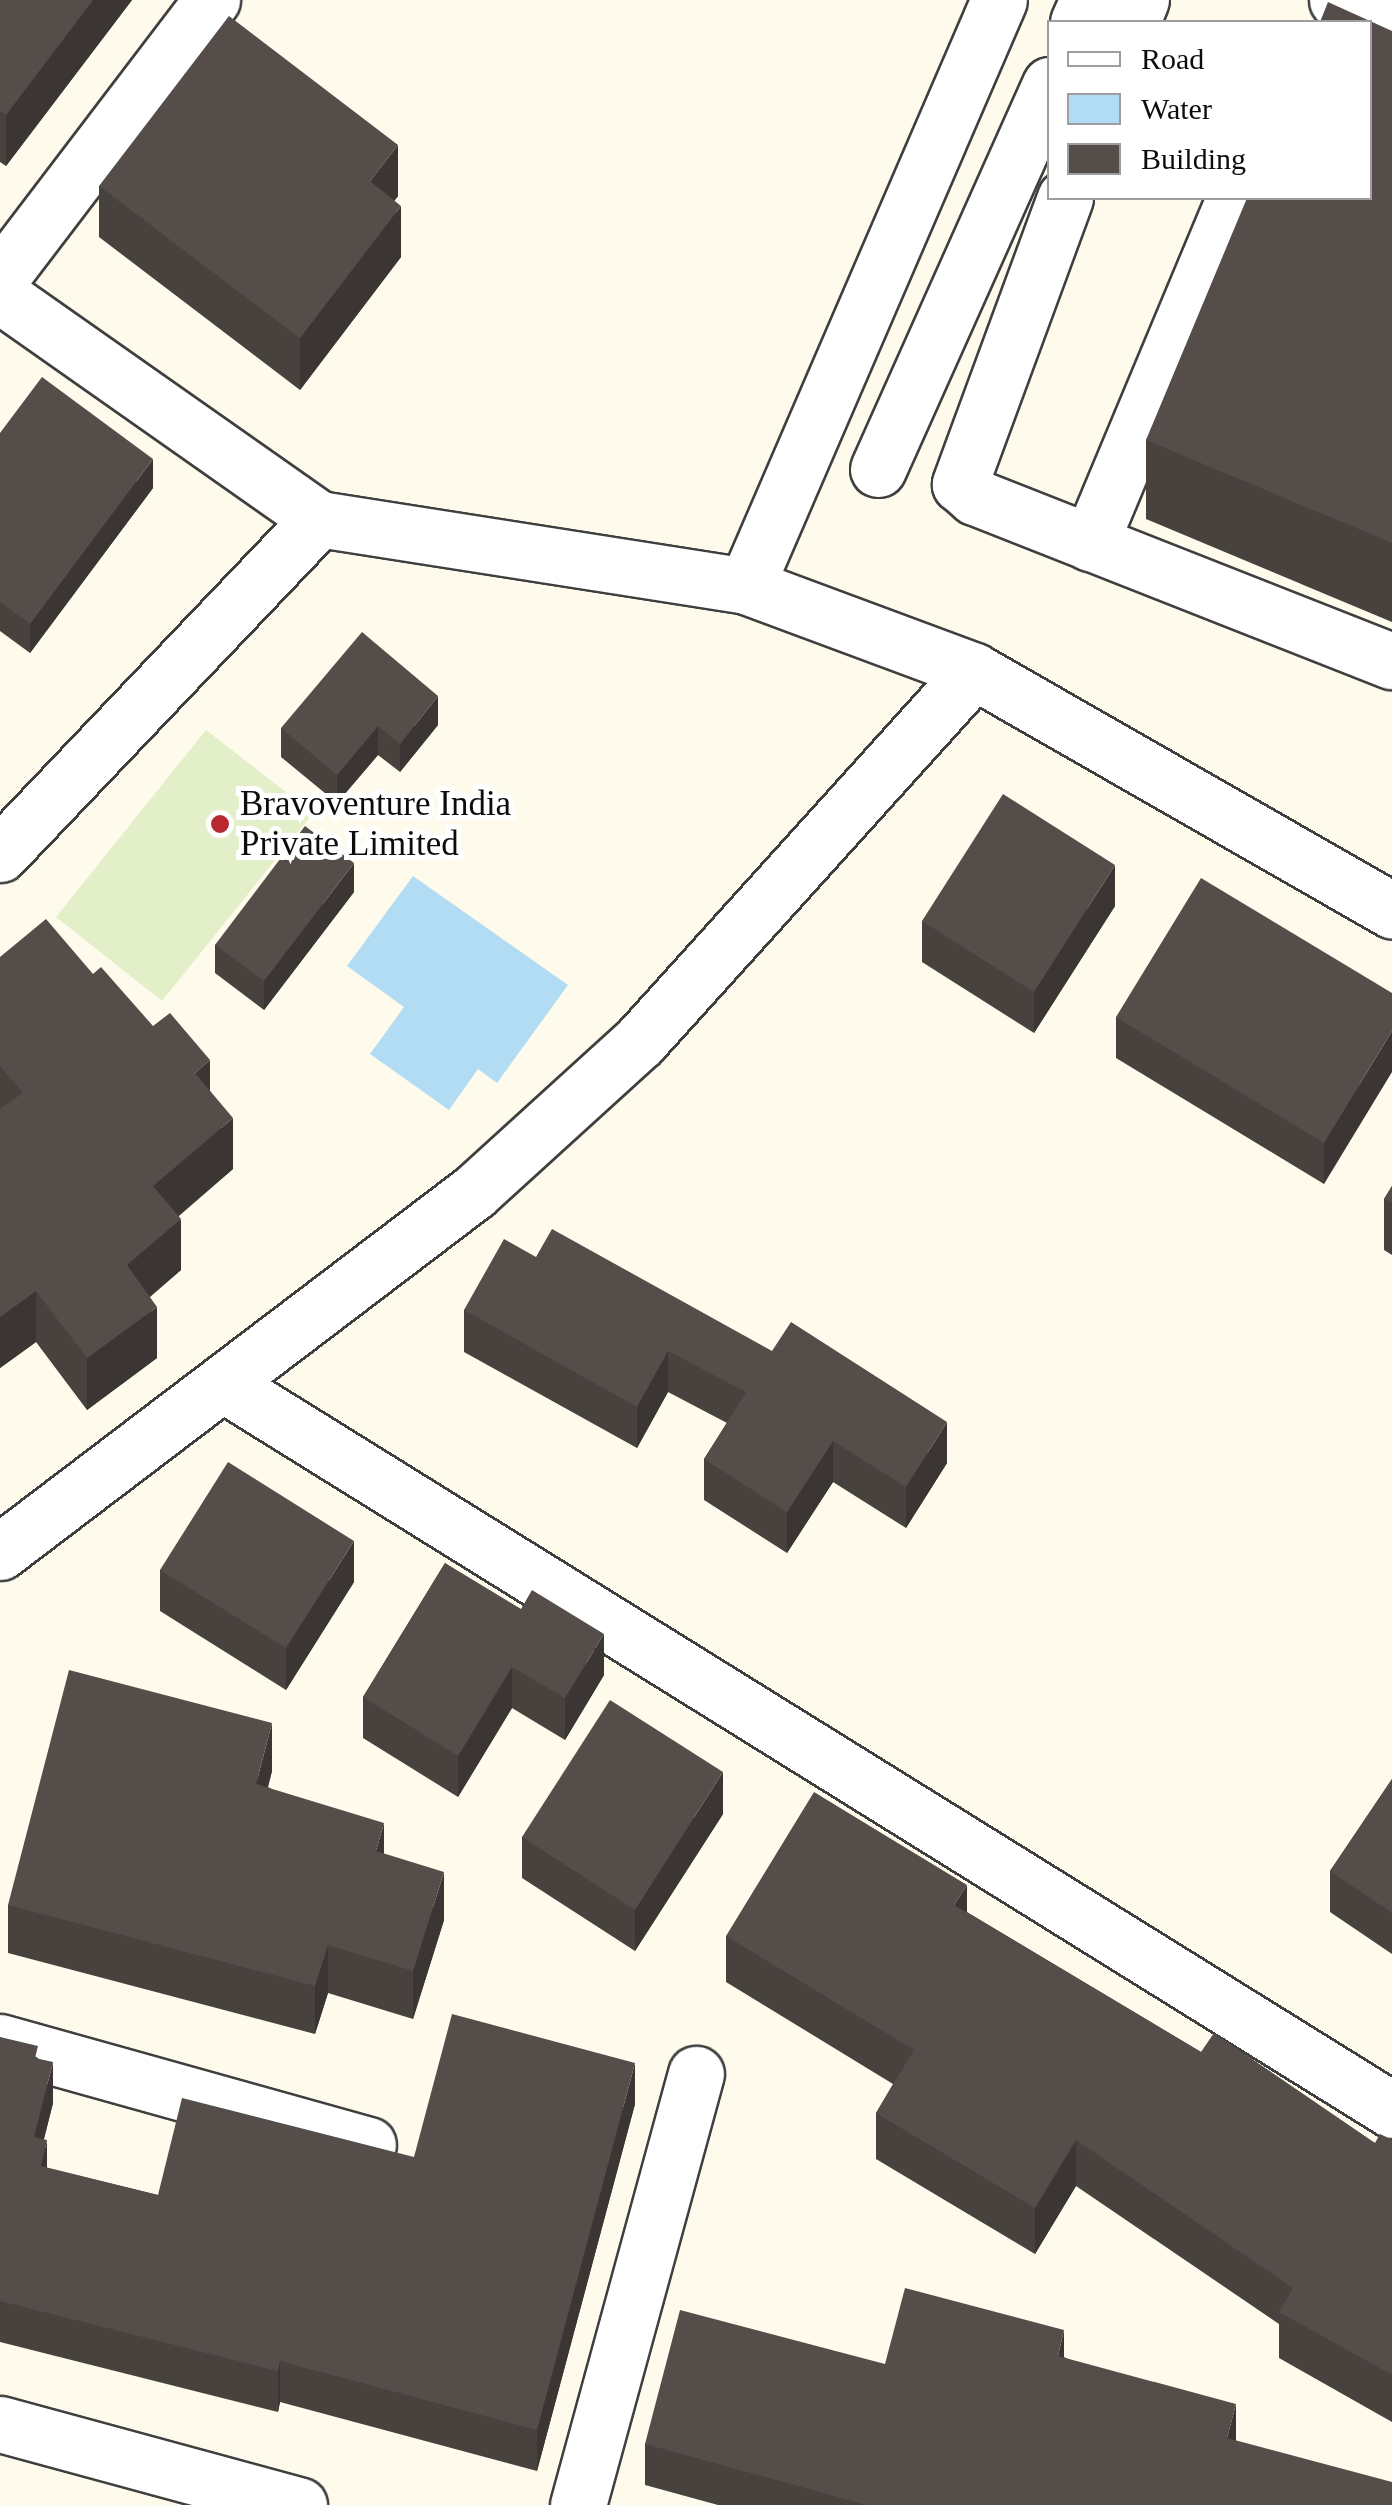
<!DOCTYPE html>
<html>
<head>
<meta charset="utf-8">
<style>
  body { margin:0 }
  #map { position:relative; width:1392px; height:2505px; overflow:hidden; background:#fefbec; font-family:Georgia,serif }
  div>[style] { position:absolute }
  .pitch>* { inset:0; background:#e2efc8 }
  .water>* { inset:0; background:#b2dcf4 }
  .roads { filter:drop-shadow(2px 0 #3f3f3f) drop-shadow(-2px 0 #3f3f3f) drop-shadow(0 2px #3f3f3f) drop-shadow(0 -2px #3f3f3f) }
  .minor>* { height:55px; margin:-27.5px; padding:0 27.5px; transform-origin:27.5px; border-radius:27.5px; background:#fff }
  .wall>* { inset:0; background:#48423f }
  .shaded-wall>* { inset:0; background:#3b3633 }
  .building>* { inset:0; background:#544d49 }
  .dots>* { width:28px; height:28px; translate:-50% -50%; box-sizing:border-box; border:5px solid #fff; border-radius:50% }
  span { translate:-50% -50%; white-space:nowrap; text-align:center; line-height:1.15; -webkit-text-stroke:10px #fff; paint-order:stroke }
  .poi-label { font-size:35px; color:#0c0c0c }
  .left { translate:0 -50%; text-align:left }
  .legend { position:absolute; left:1047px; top:20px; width:325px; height:180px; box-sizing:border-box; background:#fff; border:2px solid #9e9e9e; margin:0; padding:12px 18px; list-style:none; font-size:30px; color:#0c0c0c }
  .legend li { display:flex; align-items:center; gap:20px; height:50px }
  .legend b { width:50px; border:2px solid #9e9e9e }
</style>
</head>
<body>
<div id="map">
  <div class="pitch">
    <i style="clip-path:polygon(206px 730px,313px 813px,162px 1001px,56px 917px)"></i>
  </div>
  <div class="water">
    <i style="clip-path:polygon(413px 876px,568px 985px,497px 1083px,478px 1069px,449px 1110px,370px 1054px,404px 1007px,347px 966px)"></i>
  </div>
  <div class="roads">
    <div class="minor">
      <i style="left:1337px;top:0;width:60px;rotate:24.4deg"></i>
      <i style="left:1078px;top:22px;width:24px;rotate:-66deg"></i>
      <i style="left:1132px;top:22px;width:24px;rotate:-68deg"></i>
      <i style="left:1065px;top:198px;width:305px;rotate:110.2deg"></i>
      <i style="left:960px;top:484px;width:20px;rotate:41deg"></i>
      <i style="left:975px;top:497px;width:448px;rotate:21.5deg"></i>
      <i style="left:0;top:278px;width:350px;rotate:-52.7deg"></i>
      <i style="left:0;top:295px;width:390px;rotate:35.1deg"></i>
      <i style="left:319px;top:519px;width:432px;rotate:8.9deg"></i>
      <i style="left:746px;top:586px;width:243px;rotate:20.4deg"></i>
      <i style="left:974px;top:671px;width:482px;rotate:29.8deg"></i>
      <i style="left:878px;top:469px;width:421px;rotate:-65.9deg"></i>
      <i style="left:1090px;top:543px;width:374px;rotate:-67.3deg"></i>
      <i style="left:746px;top:586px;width:638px;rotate:-66.65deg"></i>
      <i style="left:0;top:854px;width:463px;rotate:-46.4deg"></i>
      <i style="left:225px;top:1385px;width:1374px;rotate:31.85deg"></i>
      <i style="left:0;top:1552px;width:595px;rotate:-37.22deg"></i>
      <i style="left:474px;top:1192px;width:224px;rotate:-42.3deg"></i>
      <i style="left:640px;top:1041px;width:498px;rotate:-47.9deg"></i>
      <i style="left:0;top:2042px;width:382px;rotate:15.6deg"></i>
      <i style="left:0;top:2424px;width:310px;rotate:15.2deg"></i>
      <i style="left:578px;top:2505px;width:447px;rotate:-74.7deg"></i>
    </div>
  </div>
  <div class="wall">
    <i style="clip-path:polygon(0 0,132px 0,6px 166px,0 162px)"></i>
    <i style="clip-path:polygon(1392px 31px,1392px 622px,1146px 519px,1146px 440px)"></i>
    <i style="clip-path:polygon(99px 186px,398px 196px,394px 201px,401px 257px,300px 390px,99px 237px)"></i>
    <i style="clip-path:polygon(0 433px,153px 488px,30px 653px,0 631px)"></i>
    <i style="clip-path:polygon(438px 725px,400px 772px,378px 755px,337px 803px,281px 757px,281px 728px)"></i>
    <i style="clip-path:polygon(354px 892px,264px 1010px,215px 973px,215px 945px)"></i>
    <i style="clip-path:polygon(1115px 906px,1034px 1033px,922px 962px,922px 921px)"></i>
    <i style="clip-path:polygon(0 957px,93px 974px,210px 1091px,233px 1169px,179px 1216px,181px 1270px,150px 1297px,157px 1358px,87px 1410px,36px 1342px,0 1368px)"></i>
    <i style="clip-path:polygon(1392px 993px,1324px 1184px,1116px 1058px,1116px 1017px)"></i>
    <i style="clip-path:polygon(1392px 1186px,1392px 1255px,1384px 1250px,1384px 1199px)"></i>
    <i style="clip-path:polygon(536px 1257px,947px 1463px,906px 1528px,833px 1482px,787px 1553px,704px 1500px,704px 1459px,727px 1423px,668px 1392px,637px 1448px,464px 1352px,464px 1310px)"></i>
    <i style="clip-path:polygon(445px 1563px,604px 1675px,565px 1740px,512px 1708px,458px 1797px,363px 1738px,363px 1697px)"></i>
    <i style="clip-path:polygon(160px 1570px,354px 1582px,286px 1690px,160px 1611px)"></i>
    <i style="clip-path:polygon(272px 1771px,268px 1787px,384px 1854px,444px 1920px,413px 2019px,328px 1993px,315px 2034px,8px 1953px,8px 1905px)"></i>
    <i style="clip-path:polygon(1392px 1779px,1392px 1954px,1330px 1912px,1330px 1871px)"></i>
    <i style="clip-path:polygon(723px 1814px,635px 1951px,522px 1878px,522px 1837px)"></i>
    <i style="clip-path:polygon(967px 1912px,1201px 2052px,1375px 2143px,1392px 2140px,1392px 2422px,1279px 2358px,1279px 2324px,1076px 2186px,1035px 2254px,876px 2159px,876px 2113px,893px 2084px,726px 1982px,726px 1936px)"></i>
    <i style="clip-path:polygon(0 2037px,38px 2058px,53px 2103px,44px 2139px,47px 2168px,158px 2195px,414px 2157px,635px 2104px,537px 2471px,280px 2402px,278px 2412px,0 2342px)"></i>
    <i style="clip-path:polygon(1064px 2357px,1236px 2441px,1392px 2505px,718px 2505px,645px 2485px,645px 2444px,885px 2364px)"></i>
  </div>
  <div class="shaded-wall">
    <i style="clip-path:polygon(93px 0,132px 0,6px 166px,6px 115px)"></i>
    <i style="clip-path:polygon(398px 145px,398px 196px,370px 233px,370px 181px)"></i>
    <i style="clip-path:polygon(401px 206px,401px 257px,300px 390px,300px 338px)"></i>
    <i style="clip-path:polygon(153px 459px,153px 488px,30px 653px,30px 624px)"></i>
    <i style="clip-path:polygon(438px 696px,438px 725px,400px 772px,400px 744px)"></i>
    <i style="clip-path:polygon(378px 726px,378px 755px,337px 803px,337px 775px)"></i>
    <i style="clip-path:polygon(354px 863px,354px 892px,264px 1010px,264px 981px)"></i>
    <i style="clip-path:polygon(1115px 865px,1115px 906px,1034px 1033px,1034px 992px)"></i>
    <i style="clip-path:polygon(1392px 1031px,1392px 1072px,1324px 1184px,1324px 1143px)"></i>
    <i style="clip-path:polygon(210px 1060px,210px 1111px,195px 1073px)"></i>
    <i style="clip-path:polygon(233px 1118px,233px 1169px,153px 1237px,153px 1186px)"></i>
    <i style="clip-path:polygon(181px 1219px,181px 1270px,127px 1316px,127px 1265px)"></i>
    <i style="clip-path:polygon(36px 1291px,36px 1342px,0 1368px,0 1317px)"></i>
    <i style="clip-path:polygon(157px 1307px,157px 1358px,87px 1410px,87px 1358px)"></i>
    <i style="clip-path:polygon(668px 1351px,668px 1392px,637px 1448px,637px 1407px)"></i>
    <i style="clip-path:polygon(947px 1422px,947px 1463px,906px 1528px,906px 1487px)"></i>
    <i style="clip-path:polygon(833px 1441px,833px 1482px,787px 1553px,787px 1512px)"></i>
    <i style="clip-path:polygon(354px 1541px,354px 1582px,286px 1690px,286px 1648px)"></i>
    <i style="clip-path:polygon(604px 1634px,604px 1675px,565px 1740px,565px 1698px)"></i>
    <i style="clip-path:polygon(512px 1667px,512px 1708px,458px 1797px,458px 1756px)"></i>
    <i style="clip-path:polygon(272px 1723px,272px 1771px,256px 1832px,256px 1784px)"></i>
    <i style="clip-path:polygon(723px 1772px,723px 1814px,635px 1951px,635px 1910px)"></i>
    <i style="clip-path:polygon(384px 1823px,384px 1871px,376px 1851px)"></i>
    <i style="clip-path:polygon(444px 1872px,444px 1920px,413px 2019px,413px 1971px)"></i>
    <i style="clip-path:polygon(967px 1885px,967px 1931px,954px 1905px)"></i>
    <i style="clip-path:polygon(328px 1945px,328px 1993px,315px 2034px,315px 1986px)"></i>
    <i style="clip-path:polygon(53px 2062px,53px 2103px,34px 2178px,34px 2137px)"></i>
    <i style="clip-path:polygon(635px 2063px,635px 2104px,537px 2471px,537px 2430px)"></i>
    <i style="clip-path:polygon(47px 2140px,47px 2181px,41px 2166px)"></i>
    <i style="clip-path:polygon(1076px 2140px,1076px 2186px,1035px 2254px,1035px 2208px)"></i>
    <i style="clip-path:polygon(1064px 2330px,1064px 2371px,1058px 2356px)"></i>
    <i style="clip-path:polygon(280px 2361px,280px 2402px,278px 2412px,278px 2371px)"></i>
    <i style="clip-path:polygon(1236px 2404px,1236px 2445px,1227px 2438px)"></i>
  </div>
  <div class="building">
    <i style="clip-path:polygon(0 0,93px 0,6px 115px,0 111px)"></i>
    <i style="clip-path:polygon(1328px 2px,1392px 31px,1392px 543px,1146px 440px,1247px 198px,1370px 198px,1370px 22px,1320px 22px)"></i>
    <i style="clip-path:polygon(229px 16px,398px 145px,370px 181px,401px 206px,300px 338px,99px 186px)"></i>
    <i style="clip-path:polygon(42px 377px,153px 459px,30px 624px,0 602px,0 433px)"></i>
    <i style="clip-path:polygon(362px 632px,438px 696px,400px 744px,378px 726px,337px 775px,281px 728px)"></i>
    <i style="clip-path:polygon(1003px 794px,1115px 865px,1034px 992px,922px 921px)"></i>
    <i style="clip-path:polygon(305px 826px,354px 863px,264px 981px,215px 945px)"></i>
    <i style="clip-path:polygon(1201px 878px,1392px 993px,1392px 1031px,1324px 1143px,1116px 1017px)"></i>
    <i style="clip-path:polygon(46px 919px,93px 974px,101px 967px,153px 1026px,170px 1013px,210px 1060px,195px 1073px,233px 1118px,153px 1186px,181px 1219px,127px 1265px,157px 1307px,87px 1358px,36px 1291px,0 1317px,0 1109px,23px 1093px,0 1066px,0 957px)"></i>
    <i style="clip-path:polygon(1392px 1186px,1392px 1203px,1384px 1199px)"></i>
    <i style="clip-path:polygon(552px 1229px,772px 1351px,791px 1322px,947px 1422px,906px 1487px,833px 1441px,787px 1512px,704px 1459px,746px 1392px,668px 1351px,637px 1407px,464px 1310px,504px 1239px,536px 1257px)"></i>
    <i style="clip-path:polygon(228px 1462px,354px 1541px,286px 1648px,160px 1570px)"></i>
    <i style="clip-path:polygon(445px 1563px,521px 1609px,532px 1590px,604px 1634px,565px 1698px,512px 1667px,458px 1756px,363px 1697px)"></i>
    <i style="clip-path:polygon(69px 1670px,272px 1723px,256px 1784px,384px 1823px,376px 1851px,444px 1872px,413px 1971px,328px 1945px,315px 1986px,8px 1905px)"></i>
    <i style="clip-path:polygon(610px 1700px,723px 1772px,635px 1910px,522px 1837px)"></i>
    <i style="clip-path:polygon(1392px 1779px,1392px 1913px,1330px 1871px)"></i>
    <i style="clip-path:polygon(814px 1792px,967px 1885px,954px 1905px,1201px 2052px,1214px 2033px,1375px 2143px,1380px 2134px,1392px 2140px,1392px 2375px,1279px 2312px,1293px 2288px,1076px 2140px,1035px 2208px,876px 2113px,914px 2050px,726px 1936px)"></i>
    <i style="clip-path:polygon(452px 2014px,635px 2063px,537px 2430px,280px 2361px,278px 2371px,0 2301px,0 2037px,38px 2046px,35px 2058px,53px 2062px,34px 2137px,47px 2140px,41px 2166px,158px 2195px,182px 2098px,414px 2157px)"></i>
    <i style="clip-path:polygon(905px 2288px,1064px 2330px,1058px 2356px,1236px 2404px,1227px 2438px,1392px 2482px,1392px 2505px,867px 2505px,645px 2444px,680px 2310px,885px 2364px)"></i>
  </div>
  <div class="dots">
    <i style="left:220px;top:824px;background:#b82830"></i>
  </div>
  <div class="poi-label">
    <span class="left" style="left:240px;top:824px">Bravoventure India<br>Private Limited</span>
  </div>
  <ul class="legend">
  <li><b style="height:12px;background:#fff"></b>Road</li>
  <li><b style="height:28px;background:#b2dcf4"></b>Water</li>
  <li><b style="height:28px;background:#544d49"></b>Building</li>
  </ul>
</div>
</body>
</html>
